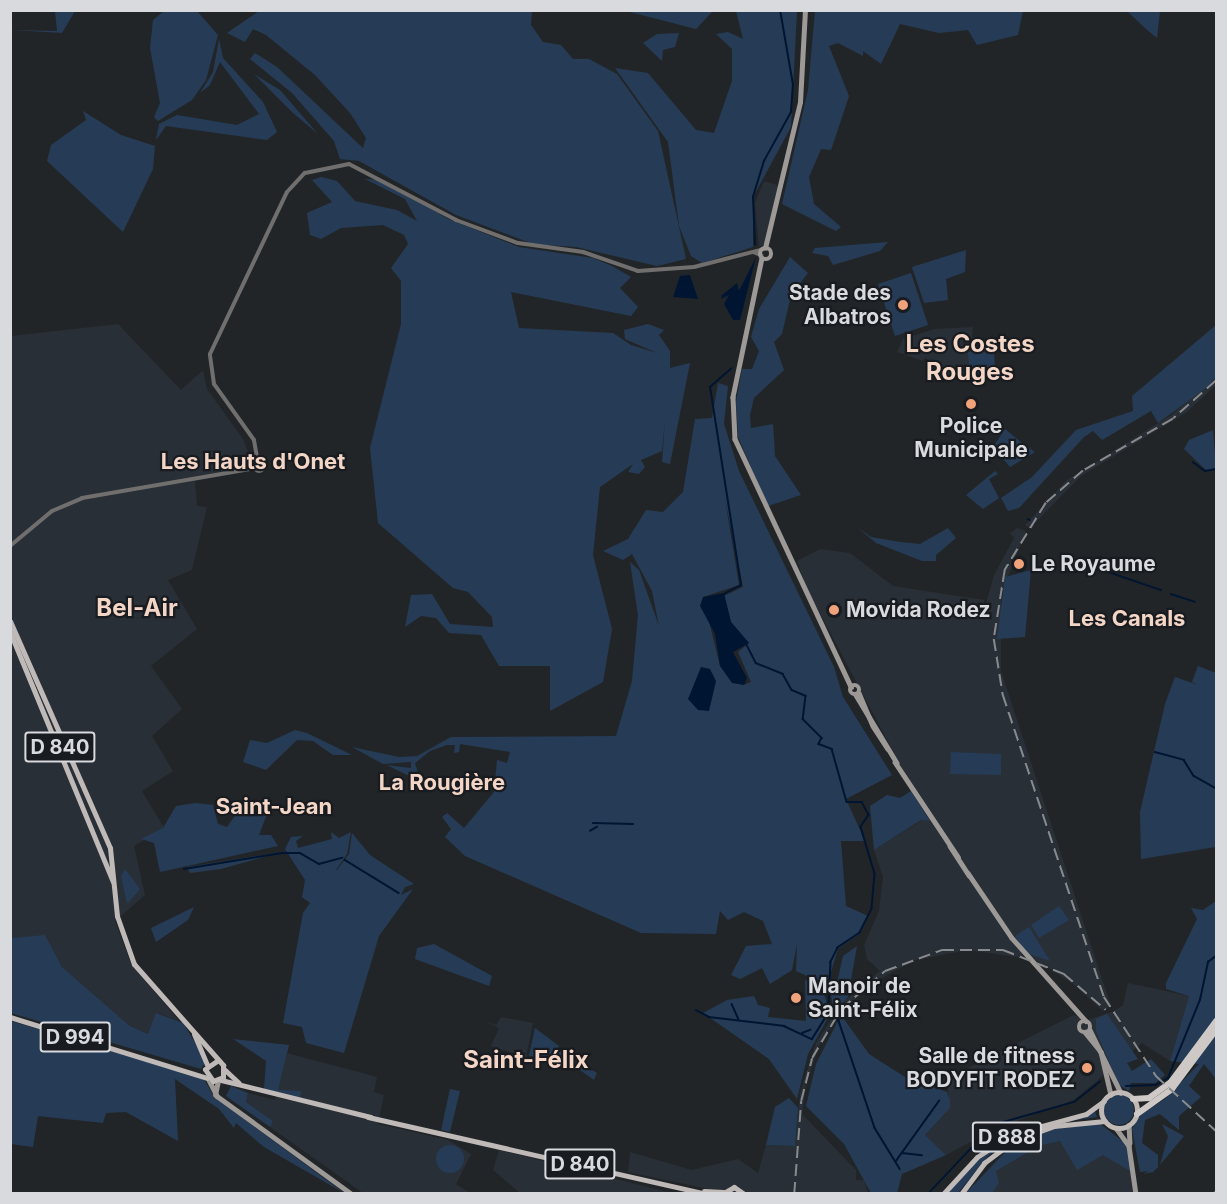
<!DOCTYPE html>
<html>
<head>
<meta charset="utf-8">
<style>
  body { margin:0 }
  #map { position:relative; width:1227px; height:1204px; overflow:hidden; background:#222528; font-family:Inter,sans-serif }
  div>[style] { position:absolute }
  .built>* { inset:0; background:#292f37 }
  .green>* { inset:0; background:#263c56 }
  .round { border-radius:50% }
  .water>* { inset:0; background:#001531 }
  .stream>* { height:1.5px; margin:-0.75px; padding:0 0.75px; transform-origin:0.75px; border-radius:0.75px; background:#001531 }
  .tertiary>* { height:4px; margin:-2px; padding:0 2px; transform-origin:2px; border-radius:2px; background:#716f6d }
  .tertiary>.ring { margin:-2px; padding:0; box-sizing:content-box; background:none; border:4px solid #716f6d; border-radius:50% }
  .secondary>* { height:4.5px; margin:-2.25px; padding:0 2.25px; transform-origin:2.25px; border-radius:2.25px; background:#9d9997 }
  .secondary>.ring { margin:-2.25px; padding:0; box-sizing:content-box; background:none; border:4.5px solid #9d9997; border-radius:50% }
  .primary>* { height:5px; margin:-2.5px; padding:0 2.5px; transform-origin:2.5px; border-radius:2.5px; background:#bfbab7 }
  .primary>.ring { margin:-2.5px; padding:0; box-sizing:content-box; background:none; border:5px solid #bfbab7; border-radius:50% }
  .trunk>* { height:6px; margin:-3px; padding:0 3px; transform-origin:3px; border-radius:3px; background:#cec9c6 }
  .rail>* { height:1.5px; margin-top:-0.75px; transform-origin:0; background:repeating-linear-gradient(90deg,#888b8e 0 12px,transparent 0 18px) }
  .dots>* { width:16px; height:16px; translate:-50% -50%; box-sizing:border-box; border:3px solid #181b1f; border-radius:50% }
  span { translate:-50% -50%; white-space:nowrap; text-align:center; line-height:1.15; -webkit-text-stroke:4.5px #181b1f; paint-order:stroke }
  .shield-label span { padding:2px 4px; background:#181b1f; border:2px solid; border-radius:4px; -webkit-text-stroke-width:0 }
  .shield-label { font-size:20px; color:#d8dadd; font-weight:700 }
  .poi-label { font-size:21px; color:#d8dadd; font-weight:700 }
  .right { translate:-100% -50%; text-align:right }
  .left { translate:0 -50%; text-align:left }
  .neighbourhood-label { font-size:22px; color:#f4d6c7; font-weight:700 }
  .quarter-label { font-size:24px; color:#f4d6c7; font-weight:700 }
  .frame { position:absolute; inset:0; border:12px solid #d8dadd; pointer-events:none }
</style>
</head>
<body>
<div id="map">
  <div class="built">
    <i style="clip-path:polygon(764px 181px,780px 186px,765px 244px,759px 247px,755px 203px)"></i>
    <i style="clip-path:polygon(118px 324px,181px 390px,203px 370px,207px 389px,243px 439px,255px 470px,195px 481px,197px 506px,207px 507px,192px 570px,168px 580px,197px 629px,151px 666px,182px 709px,152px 736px,173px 771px,142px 791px,164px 828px,134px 846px,145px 895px,115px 921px,131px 964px,179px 1021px,157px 1013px,148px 1034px,130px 1026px,62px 967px,45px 936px,11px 938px,11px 336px)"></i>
    <i style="clip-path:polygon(973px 327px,970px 369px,933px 370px,926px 357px,923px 361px,897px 352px,903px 339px,934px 329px)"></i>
    <i style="clip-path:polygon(1216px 377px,1216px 385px,1187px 412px,1081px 476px,1030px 528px,1025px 525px,1067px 480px,1171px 415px)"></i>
    <i style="clip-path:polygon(1017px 528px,1026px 531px,1001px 594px,1001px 671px,1111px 1006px,1103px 1011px,1072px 983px,1021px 951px,1024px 958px,968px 950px,915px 960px,871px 984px,840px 1013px,819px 1046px,806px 1084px,802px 1114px,856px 1170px,856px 1180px,864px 1180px,868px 1193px,727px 1193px,628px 1172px,630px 1152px,692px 1170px,738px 1159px,758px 1173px,766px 1145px,795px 1146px,800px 1093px,816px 1043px,842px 1003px,880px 971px,867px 959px,864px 945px,879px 911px,883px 877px,874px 850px,922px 820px,930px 821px,807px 589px,797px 561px,820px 549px,850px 553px,893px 586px,984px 600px,985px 607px,994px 575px,1014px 538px,1010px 533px)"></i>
    <i style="clip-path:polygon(1128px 983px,1189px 996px,1170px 1061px,1142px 1043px,1074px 1100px,995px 1129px,946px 1155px,925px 1135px,950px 1108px,947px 1082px,952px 1076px,1074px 1015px,1088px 1020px,1114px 1011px,1123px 1005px)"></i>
    <i style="clip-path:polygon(501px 1017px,533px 1023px,526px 1057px,491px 1046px,499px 1028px,485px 1021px,496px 1025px)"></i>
    <i style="clip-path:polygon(287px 1053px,377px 1077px,374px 1092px,384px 1095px,378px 1124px,448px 1140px,471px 1154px,456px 1184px,470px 1193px,363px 1193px,270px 1127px,273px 1121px,246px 1102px,248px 1093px,275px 1100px)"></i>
    <i style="clip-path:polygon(1060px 1141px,1111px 1156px,1132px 1172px,1133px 1193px,992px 1194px,996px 1171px,1039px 1146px)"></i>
    <i style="clip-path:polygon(499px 1150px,664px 1191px,674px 1193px,520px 1193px,493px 1170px)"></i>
  </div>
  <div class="green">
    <i style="clip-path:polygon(55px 11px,75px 11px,62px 33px,11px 30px,57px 31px)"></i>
    <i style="clip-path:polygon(197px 11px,218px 35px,206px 80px,192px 100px,158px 121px,154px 117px,160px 103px,150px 48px,153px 20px,164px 11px)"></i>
    <i style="clip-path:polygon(259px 11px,532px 11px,531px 25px,543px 42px,561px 45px,573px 59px,589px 59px,617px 74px,658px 131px,686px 259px,657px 266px,576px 247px,533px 244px,456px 215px,359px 161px,340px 159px,334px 141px,292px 93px,250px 59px,255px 53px,277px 67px,363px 148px,366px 138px,350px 113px,315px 75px,266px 35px,253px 29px,245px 42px,227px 33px)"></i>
    <i style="clip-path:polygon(626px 11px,730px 11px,712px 12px,696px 29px)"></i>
    <i style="clip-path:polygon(736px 11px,797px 11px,791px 127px,753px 197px,753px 247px,702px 263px,691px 256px,679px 226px,668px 142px,615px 68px,648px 73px,696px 130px,714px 133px,732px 81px,732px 49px,716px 34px,728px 32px,743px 39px)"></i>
    <i style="clip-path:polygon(815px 11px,1023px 11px,1018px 35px,977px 45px,968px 30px,939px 33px,900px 24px,881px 64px,863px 51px,863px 56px,838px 43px,829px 46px,849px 96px,831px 150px,821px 149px,809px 177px,814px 204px,841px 227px,836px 231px,782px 204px,808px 90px)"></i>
    <i style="clip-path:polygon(1127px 11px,1160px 11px,1157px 38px,1146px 29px)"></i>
    <i style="clip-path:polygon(679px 33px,675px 47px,663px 50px,662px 61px,643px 43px,657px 34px)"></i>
    <i style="clip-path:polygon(219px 39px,223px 58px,263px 102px,277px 132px,267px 140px,166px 126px,156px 140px,159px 124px,177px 115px,237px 125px,259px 114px,220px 62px,210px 85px,200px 93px,213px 72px)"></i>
    <i style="clip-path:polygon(254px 74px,280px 90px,318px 134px,293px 113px)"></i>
    <i style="clip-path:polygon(83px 111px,121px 135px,155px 146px,153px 169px,123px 232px,47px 161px,51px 145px,86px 120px)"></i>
    <i style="clip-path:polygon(321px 177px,337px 181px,355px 201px,397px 210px,417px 221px,405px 199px,365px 179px,383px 180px,448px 219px,519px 247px,593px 258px,612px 266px,631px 277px,620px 288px,638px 307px,631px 316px,511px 292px,519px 328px,613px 333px,631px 345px,657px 353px,625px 339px,624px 330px,648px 324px,664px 330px,659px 335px,670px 351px,670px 368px,690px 363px,670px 464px,662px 462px,665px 420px,662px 451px,641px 460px,645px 467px,639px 474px,628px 472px,633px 464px,600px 487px,593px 555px,612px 629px,603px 682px,550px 711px,550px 666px,499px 666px,481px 635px,449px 633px,436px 618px,421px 616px,405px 627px,411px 595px,432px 594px,450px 624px,493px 627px,492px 617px,468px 592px,453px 588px,378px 523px,370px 448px,401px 324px,401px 281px,391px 268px,408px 244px,404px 235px,383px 225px,341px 228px,321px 239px,310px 235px,307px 213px,332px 202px,312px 180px)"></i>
    <i style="clip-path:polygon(888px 242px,880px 251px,833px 265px,828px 256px,812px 253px,815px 248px)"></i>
    <i style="clip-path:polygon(966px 250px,965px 272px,946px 279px,948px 300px,924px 303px,912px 267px)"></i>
    <i style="clip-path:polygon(790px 257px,808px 273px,791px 295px,782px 334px,774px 342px,784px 370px,754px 398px,750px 415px,751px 428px,773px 424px,775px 456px,801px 495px,768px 506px,738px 437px,736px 402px,742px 369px,752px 369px,759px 351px,751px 337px,759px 309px)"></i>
    <i style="clip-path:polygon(911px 273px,928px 325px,895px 336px,878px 284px)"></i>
    <i style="clip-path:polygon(1216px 325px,1216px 377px,1207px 387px,1158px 423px,1151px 411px,1102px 440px,1093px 431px,1084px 437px,1019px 508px,1008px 511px,1001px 498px,1032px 477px,1076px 430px,1133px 411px,1132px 396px)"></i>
    <i style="clip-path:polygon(994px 348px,995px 373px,941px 375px,942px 371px,969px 369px,968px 352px)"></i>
    <i style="clip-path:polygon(evenodd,718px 383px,728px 386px,724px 424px,739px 471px,834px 667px,843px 697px,892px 775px,846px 799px,865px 841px,841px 841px,846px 906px,868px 916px,859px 934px,838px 949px,827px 985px,796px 971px,797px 944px,792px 970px,770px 984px,762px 968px,740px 979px,731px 975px,746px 946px,772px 944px,763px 921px,744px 912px,728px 920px,720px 911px,716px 934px,641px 933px,465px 856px,445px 837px,451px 829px,442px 817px,447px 813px,464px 828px,494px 792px,497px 760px,507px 763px,510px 752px,460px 744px,459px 752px,454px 753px,455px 745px,447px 745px,430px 751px,415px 763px,418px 773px,407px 775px,387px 765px,411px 768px,411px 762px,383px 764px,352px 747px,399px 757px,417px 756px,451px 737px,616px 736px,632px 681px,638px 615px,630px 562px,639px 570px,659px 626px,652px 591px,632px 554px,623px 560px,603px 551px,628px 539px,646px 510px,663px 512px,683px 492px,695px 419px,712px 418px,718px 383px,725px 499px,743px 587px,724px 596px,731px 622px,749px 643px,738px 652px,751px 682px,744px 685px,720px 666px,703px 597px,739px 585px,725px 499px)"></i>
    <i style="clip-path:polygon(1005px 429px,1022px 443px,1035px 452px,1010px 467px,993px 447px)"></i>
    <i style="clip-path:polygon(1213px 430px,1216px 468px,1206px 470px,1184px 449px,1189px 440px)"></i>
    <i style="clip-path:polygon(995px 471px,998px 474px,989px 479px,999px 498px,983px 509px,966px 495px)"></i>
    <i style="clip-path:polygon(856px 526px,871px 537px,900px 542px,920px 544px,948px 528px,956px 538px,936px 555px,936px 561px,922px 561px,876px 543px)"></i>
    <i style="clip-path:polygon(1031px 570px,1025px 637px,997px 639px,1005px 577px)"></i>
    <i style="clip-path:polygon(1198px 666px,1216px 673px,1216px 847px,1141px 859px,1140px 812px,1165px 704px,1175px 677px,1198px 685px,1192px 682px)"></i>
    <i style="clip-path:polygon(295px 730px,307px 733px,352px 755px,333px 755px,313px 741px,297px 740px,266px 770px,243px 762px,250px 740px,267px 743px)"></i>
    <i style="clip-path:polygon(951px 752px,1001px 754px,1001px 775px,950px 774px)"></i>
    <i style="clip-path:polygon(911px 791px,930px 821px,921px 820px,874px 850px,870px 806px,887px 795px,900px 798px)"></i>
    <i style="clip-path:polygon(195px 803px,213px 805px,218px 824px,227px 827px,239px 810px,252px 807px,267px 814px,259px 835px,271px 835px,278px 846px,160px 872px,154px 843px,141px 839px,163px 828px,176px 806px)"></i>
    <i style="clip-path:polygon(331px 832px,339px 838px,351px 832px,347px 854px,336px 870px,312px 871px,337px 870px,349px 854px,352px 833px,370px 855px,414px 884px,405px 887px,401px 895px,413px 889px,379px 936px,344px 1053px,306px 1043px,302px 1027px,283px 1023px,303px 913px,310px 903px,302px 897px,305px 880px,285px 849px,291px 837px,303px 836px,296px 841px,298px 848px,332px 839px)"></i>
    <i style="clip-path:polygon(282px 852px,221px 869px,190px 873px,187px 867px)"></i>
    <i style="clip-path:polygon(125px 869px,140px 889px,127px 904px,121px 876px)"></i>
    <i style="clip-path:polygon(1216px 901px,1216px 1079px,1204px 1064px,1189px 1086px,1201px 1097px,1179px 1116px,1179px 1130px,1160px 1114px,1145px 1120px,1142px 1143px,1158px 1155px,1158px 1167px,1153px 1172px,1143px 1174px,1149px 1171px,1140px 1172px,1132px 1129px,1141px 1114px,1165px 1099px,1199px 1064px,1170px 1061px,1189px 996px,1166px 989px,1166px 983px,1197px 919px,1191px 908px,1203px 910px)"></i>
    <i style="clip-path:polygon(1059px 906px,1069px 920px,1039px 938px,1031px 925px)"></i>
    <i style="clip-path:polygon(194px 907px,188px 920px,156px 942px,151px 928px)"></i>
    <i style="clip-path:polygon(1029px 927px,1050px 961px,1026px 953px,1015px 936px)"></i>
    <i style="clip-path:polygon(45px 935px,62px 967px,130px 1026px,148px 1034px,156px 1013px,183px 1023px,206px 1061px,201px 1069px,11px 1013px,11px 938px)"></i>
    <i style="clip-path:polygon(434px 944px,492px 976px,489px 986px,415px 959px,417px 948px)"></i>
    <i style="clip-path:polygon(857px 946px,848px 997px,834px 1012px,830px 989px,836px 987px,843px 956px)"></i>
    <i style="clip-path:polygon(805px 980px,821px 984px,830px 1014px,808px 1054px,797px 1099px,769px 1059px,703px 1013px,727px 1000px,754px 996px,758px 1005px,770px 1008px,768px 1017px,806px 1021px)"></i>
    <i style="clip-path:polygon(1107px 1014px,1138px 1059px,1127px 1063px,1132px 1071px,1151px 1059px,1165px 1075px,1155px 1083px,1131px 1083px,1129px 1091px,1119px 1085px,1096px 1031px,1096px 1019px)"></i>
    <i style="clip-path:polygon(841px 1015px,869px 1054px,905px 1077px,947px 1092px,950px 1100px,950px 1108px,925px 1135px,946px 1155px,902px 1174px,897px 1193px,871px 1193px,844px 1144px,806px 1106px,816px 1064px)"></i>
    <i style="clip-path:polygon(11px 1021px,204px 1079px,214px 1097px,344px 1193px,264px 1147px,236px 1123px,234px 1128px,219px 1109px,175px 1079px,178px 1141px,126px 1112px,106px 1113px,103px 1123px,38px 1116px,33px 1147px,11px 1144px)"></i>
    <i style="clip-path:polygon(535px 1028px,559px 1046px,557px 1050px,597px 1073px,594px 1080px,566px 1060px,529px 1056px)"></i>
    <i style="clip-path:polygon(233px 1039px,289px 1045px,278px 1090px,301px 1091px,300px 1098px,264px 1089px,266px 1061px)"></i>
    <i style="clip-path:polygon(231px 1086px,248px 1093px,246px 1102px,273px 1121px,270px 1127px,226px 1096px)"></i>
    <i style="clip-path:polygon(450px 1089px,460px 1091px,450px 1132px,441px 1130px)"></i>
    <i class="round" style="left:1104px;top:1095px;width:30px;height:30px"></i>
    <i style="clip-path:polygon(789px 1098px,798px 1108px,795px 1146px,766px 1145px,775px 1107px)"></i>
    <i style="clip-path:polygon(1095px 1111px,1097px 1117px,1063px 1122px,1007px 1142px,987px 1157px,958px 1193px,947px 1194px,983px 1155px,1015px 1134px)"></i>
    <i style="clip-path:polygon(1099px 1123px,1126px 1144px,1132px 1172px,1103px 1155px,1077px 1170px,1060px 1141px,1039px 1146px,996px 1171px,999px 1183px,992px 1193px,965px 1194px,1012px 1145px,1055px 1129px)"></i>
    <i style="clip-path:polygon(1162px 1124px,1184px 1136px,1160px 1165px,1168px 1136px)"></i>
    <i class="round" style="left:436px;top:1145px;width:28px;height:28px"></i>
  </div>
  <div class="water">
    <i style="clip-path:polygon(756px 257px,740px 320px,733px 320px,724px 304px,729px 295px,721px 299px,722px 295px,737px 283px,739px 291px)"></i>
    <i style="clip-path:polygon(690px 275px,698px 299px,673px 297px,680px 276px)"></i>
    <i style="clip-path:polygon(724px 593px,731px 622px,749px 643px,733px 652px,747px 678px,744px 685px,732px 683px,720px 666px,715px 634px,700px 606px,703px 597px)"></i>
    <i style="clip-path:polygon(701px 667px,710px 669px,716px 681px,709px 711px,698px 710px,688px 699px)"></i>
  </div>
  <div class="stream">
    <i style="left:755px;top:245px;width:48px;rotate:-92.4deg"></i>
    <i style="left:753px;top:197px;width:38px;rotate:-73deg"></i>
    <i style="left:764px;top:161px;width:56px;rotate:-61.1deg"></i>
    <i style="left:791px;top:112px;width:27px;rotate:-86deg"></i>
    <i style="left:793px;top:85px;width:76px;rotate:-99.8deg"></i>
    <i style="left:1193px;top:462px;width:15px;rotate:37deg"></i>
    <i style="left:1205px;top:471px;width:11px;rotate:-10deg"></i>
    <i style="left:1028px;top:519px;width:2px;rotate:27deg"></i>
    <i style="left:1033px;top:523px;width:1px"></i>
    <i style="left:1091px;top:566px;width:74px;rotate:18.9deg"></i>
    <i style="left:724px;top:594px;width:19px;rotate:-28deg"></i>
    <i style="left:741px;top:585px;width:200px;rotate:-98.9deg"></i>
    <i style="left:710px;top:387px;width:28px;rotate:-41deg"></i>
    <i style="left:1171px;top:594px;width:25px;rotate:18deg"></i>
    <i style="left:747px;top:645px;width:20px;rotate:63deg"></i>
    <i style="left:756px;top:663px;width:29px;rotate:22deg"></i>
    <i style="left:783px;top:674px;width:18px;rotate:61deg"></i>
    <i style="left:792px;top:690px;width:15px;rotate:23deg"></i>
    <i style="left:806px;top:696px;width:23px;rotate:97deg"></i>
    <i style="left:803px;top:719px;width:27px;rotate:45deg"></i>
    <i style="left:822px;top:738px;width:7px;rotate:117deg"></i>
    <i style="left:819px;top:744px;width:14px;rotate:21deg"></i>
    <i style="left:832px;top:749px;width:55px;rotate:74.2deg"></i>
    <i style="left:847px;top:802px;width:15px"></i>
    <i style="left:862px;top:802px;width:15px;rotate:62deg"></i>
    <i style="left:869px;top:815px;width:14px;rotate:124deg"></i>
    <i style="left:861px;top:827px;width:49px;rotate:73.4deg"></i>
    <i style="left:875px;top:874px;width:35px;rotate:95deg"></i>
    <i style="left:872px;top:909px;width:27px;rotate:117deg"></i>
    <i style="left:860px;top:933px;width:27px;rotate:146deg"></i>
    <i style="left:838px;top:948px;width:16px;rotate:117deg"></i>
    <i style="left:831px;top:962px;width:44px;rotate:92.6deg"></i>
    <i style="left:829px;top:1006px;width:18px;rotate:56deg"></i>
    <i style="left:839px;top:1021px;width:113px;rotate:71.4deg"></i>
    <i style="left:875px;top:1128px;width:48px;rotate:58.6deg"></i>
    <i style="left:1155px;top:752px;width:30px;rotate:15deg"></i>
    <i style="left:1184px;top:760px;width:19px;rotate:58deg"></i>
    <i style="left:1194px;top:776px;width:25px;rotate:29deg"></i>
    <i style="left:593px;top:823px;width:40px;rotate:1.4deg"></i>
    <i style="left:590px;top:831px;width:8px;rotate:-30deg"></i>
    <i style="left:345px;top:860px;width:63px;rotate:31.4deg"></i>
    <i style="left:184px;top:869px;width:99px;rotate:-9.3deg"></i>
    <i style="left:282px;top:853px;width:18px"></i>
    <i style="left:300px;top:853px;width:22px;rotate:30deg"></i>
    <i style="left:319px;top:864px;width:24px;rotate:-15deg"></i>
    <i style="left:732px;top:1004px;width:17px;rotate:66deg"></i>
    <i style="left:696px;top:1010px;width:15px;rotate:28deg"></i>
    <i style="left:709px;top:1017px;width:76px;rotate:6.8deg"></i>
    <i style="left:784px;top:1026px;width:31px;rotate:25deg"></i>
    <i style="left:812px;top:1039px;width:32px;rotate:-58deg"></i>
    <i style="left:802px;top:1033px;width:9px;rotate:-21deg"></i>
    <i style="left:1126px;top:1086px;width:30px;rotate:-2deg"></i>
    <i style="left:1156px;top:1085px;width:14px;rotate:-30deg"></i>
    <i style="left:1168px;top:1078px;width:84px;rotate:-67.7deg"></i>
    <i style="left:1200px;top:1000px;width:39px;rotate:-78deg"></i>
    <i style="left:1208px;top:962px;width:10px;rotate:-37deg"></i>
    <i style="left:902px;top:1153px;width:20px;rotate:6deg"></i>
    <i style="left:896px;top:1161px;width:74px;rotate:-54.4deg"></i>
    <i style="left:928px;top:1194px;width:95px;rotate:-46.7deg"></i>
    <i style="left:993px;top:1125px;width:84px;rotate:-15.9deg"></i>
    <i style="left:1074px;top:1102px;width:33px;rotate:-38deg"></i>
  </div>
  <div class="tertiary">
    <i style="left:753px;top:252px;width:9px;rotate:21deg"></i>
    <i class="ring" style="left:255px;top:463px;width:4px;height:4px"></i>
    <i style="left:258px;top:463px;width:23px;rotate:-100deg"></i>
    <i style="left:254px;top:440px;width:69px;rotate:-125.5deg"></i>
    <i style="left:214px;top:384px;width:30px;rotate:-98deg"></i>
    <i style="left:210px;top:354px;width:179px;rotate:-64.6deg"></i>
    <i style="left:287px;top:192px;width:26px;rotate:-47deg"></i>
    <i style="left:305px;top:173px;width:45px;rotate:-11.6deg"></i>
    <i style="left:349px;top:164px;width:121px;rotate:27.6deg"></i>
    <i style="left:456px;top:220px;width:66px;rotate:20.4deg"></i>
    <i style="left:518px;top:243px;width:66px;rotate:7.9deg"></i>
    <i style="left:583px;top:252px;width:58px;rotate:19.1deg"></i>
    <i style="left:638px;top:271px;width:56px;rotate:-4.1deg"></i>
    <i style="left:694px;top:267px;width:72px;rotate:-14.4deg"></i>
    <i style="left:10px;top:546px;width:55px;rotate:-39.8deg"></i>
    <i style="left:52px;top:511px;width:33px;rotate:-23deg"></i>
    <i style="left:82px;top:498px;width:177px;rotate:-9.8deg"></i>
  </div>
  <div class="secondary">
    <i style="left:765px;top:248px;width:150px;rotate:-76.5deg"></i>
    <i style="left:800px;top:102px;width:92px;rotate:-86.9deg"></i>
    <i class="ring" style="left:760.5px;top:248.5px;width:6.5px;height:6.5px"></i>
    <i style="left:762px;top:258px;width:142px;rotate:101.8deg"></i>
    <i style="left:733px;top:397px;width:42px;rotate:87.3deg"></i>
    <i style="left:735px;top:439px;width:274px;rotate:64.9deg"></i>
    <i class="ring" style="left:850px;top:685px;width:5.5px;height:5.5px"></i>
    <i style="left:859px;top:693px;width:34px;rotate:67deg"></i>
    <i style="left:856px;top:695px;width:79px;rotate:58.9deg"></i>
    <i style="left:873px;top:726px;width:27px;rotate:57deg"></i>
    <i style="left:895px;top:762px;width:114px;rotate:56.4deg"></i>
    <i style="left:950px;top:846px;width:35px;rotate:57deg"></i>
    <i style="left:968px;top:873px;width:78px;rotate:55.9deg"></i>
    <i style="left:1012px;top:938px;width:111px;rotate:48.3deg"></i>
    <i class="ring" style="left:1079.5px;top:1021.5px;width:6.5px;height:6.5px"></i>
    <i style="left:1090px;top:1030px;width:70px;rotate:63.8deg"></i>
    <i style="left:1085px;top:1032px;width:26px;rotate:51deg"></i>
    <i style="left:1101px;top:1052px;width:44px;rotate:76.9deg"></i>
    <i style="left:209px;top:1080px;width:18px;rotate:63deg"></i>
    <i style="left:217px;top:1096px;width:167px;rotate:36deg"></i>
    <i style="left:215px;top:1095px;width:14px;rotate:-78deg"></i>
    <i style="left:1129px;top:1125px;width:18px;rotate:87deg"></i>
    <i style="left:1116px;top:1128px;width:22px;rotate:54deg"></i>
    <i style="left:1129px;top:1146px;width:49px;rotate:81.7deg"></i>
    <i style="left:1214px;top:1194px;width:2px;rotate:-27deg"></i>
  </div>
  <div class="primary">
    <i style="left:10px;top:621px;width:248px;rotate:66.2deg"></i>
    <i style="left:110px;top:848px;width:68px;rotate:84.1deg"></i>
    <i style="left:117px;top:916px;width:51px;rotate:70.5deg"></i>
    <i style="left:134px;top:964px;width:135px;rotate:48.6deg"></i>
    <i style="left:223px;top:1065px;width:12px;rotate:90deg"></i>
    <i style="left:223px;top:1077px;width:11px;rotate:158deg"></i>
    <i style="left:213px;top:1081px;width:14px;rotate:-124deg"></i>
    <i style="left:205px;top:1069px;width:14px;rotate:-34deg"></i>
    <i style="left:10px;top:632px;width:270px;rotate:67.6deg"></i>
    <i style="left:10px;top:1017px;width:206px;rotate:17.2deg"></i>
    <i style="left:194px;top:1034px;width:33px;rotate:67deg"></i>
    <i style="left:225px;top:1070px;width:19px;rotate:43deg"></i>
    <i style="left:221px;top:1080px;width:154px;rotate:13.9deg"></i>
    <i class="ring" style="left:1101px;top:1092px;width:31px;height:31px"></i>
    <i style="left:368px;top:1117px;width:347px;rotate:12.8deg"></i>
    <i style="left:704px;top:1191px;width:19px;rotate:3deg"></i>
    <i style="left:722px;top:1194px;width:14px;rotate:-30deg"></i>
    <i style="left:734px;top:1187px;width:12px;rotate:35deg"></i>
    <i style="left:943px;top:1194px;width:50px;rotate:-47.4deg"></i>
    <i style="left:977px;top:1157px;width:42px;rotate:-33.3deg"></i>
    <i style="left:1012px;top:1134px;width:77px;rotate:-15.1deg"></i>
    <i style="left:1086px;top:1114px;width:22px;rotate:-36deg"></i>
    <i style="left:961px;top:1194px;width:39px;rotate:-53deg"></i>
    <i style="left:984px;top:1163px;width:36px;rotate:-37deg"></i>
    <i style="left:1013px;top:1141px;width:44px;rotate:-20.1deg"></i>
    <i style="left:1054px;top:1126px;width:51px;rotate:-5.6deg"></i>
  </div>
  <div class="trunk">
    <i style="left:1133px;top:1099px;width:16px;rotate:-4deg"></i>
    <i style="left:1149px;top:1098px;width:26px;rotate:-36deg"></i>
    <i style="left:1170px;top:1083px;width:77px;rotate:-53.4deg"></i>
    <i style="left:1137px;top:1114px;width:43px;rotate:-35.5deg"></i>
    <i style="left:1172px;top:1089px;width:74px;rotate:-53.3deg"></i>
  </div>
  <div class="rail">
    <i style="left:1216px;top:381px;width:57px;rotate:138.5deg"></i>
    <i style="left:1173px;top:419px;width:104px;rotate:150deg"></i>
    <i style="left:1083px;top:471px;width:49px;rotate:139.1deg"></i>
    <i style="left:1046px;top:503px;width:79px;rotate:121.5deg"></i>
    <i style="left:1005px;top:570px;width:70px;rotate:99.1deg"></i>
    <i style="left:994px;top:639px;width:57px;rotate:80.9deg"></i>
    <i style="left:1003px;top:695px;width:318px;rotate:71.5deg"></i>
    <i style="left:1104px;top:997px;width:95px;rotate:56.6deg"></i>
    <i style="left:1156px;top:1076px;width:81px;rotate:42.5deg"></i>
    <i style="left:794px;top:1194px;width:93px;rotate:-85.7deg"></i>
    <i style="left:801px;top:1101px;width:44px;rotate:-75.7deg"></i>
    <i style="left:812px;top:1058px;width:57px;rotate:-59.4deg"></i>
    <i style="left:841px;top:1009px;width:58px;rotate:-40.8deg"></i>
    <i style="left:885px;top:971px;width:61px;rotate:-20.2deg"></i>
    <i style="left:942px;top:950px;width:61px"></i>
    <i style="left:1003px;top:950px;width:66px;rotate:21.5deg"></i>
    <i style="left:1064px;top:974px;width:55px;rotate:40.6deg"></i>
  </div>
  <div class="dots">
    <i style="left:903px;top:305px;background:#f0a27a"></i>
    <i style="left:971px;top:404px;background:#f0a27a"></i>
    <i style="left:1019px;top:564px;background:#f0a27a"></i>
    <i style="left:834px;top:610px;background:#f0a27a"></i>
    <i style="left:796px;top:998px;background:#f0a27a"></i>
    <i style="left:1087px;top:1068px;background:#f0a27a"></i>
  </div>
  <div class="shield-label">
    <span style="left:60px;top:747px">D 840</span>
    <span style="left:75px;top:1037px">D 994</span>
    <span style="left:1007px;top:1137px">D 888</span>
    <span style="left:580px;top:1164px">D 840</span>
  </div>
  <div class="poi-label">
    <span class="right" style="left:891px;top:305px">Stade des<br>Albatros</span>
    <span style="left:971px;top:438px">Police<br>Municipale</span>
    <span class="left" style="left:1031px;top:564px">Le Royaume</span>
    <span class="left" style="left:846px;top:610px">Movida Rodez</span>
    <span class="left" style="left:808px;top:998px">Manoir de<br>Saint-Félix</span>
    <span class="right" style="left:1075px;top:1068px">Salle de fitness<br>BODYFIT RODEZ</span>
  </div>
  <div class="neighbourhood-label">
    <span style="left:253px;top:462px">Les Hauts d'Onet</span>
    <span style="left:1127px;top:619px">Les Canals</span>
    <span style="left:442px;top:783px">La Rougière</span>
    <span style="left:274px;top:807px">Saint-Jean</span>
  </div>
  <div class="quarter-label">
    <span style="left:970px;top:358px">Les Costes<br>Rouges</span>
    <span style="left:137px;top:608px">Bel-Air</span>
    <span style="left:526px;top:1060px">Saint-Félix</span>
  </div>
  <div class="frame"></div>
</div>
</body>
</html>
